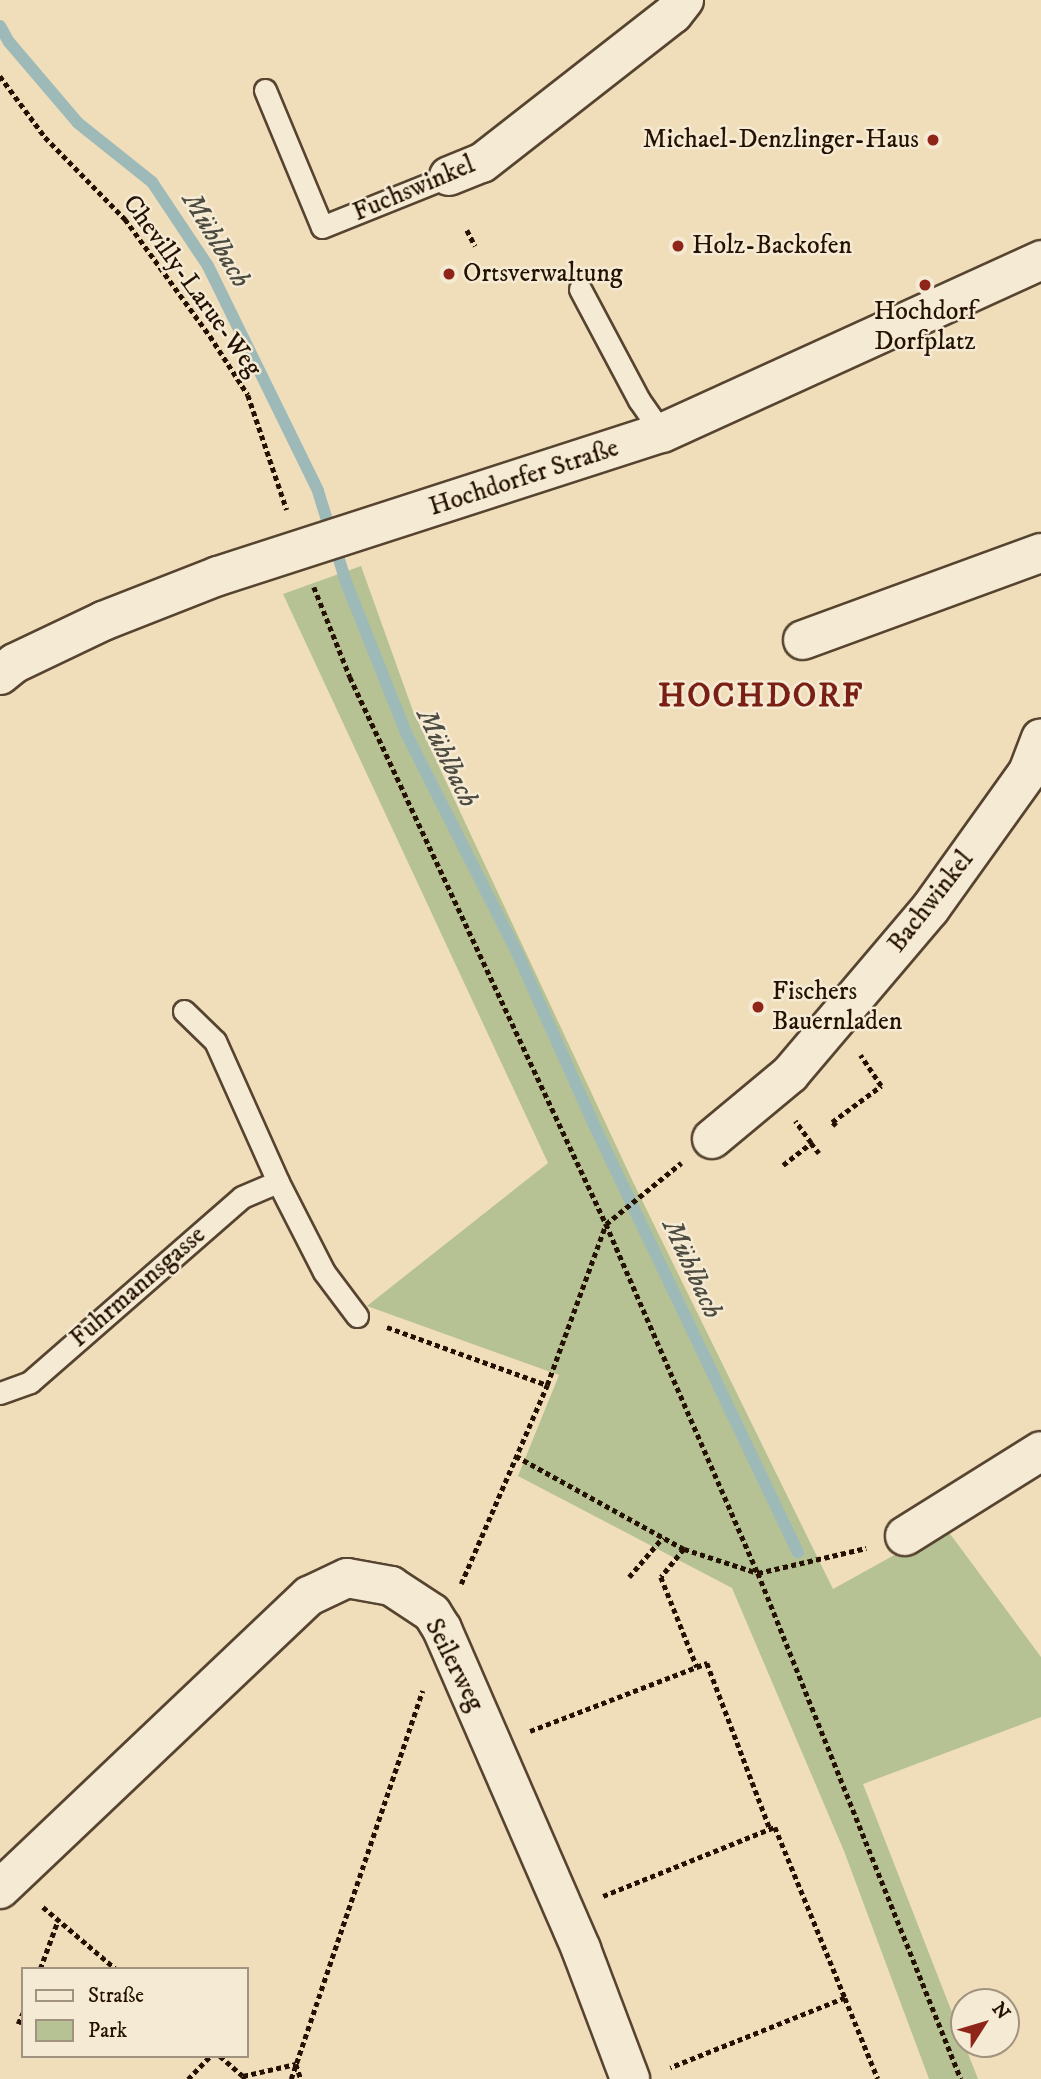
<!DOCTYPE html>
<html>
<head>
<meta charset="utf-8">
<style>
  body { margin:0 }
  #map { position:relative; width:1041px; height:2079px; overflow:hidden; background:#f0debb; font-family:"IM FELL DW Pica",serif }
  div>[style] { position:absolute }
  .green>* { inset:0; background:#b6c293 }
  .stream>* { height:12px; margin:-6px; padding:0 6px; transform-origin:6px; border-radius:6px; background:#9dbab9 }
  .path>* { height:4.5px; margin-top:-2.25px; transform-origin:0; background:repeating-linear-gradient(90deg,#241101 0 5px,transparent 0 8.5px) }
  .roads { filter:drop-shadow(2px 0 #574430) drop-shadow(-2px 0 #574430) drop-shadow(0 2px #574430) drop-shadow(0 -2px #574430) }
  .lane>* { height:21px; margin:-10.5px; padding:0 10.5px; transform-origin:10.5px; border-radius:10.5px; background:#f5ead3 }
  .street>* { height:38px; margin:-19px; padding:0 19px; transform-origin:19px; border-radius:19px; background:#f5ead3 }
  .secondary>* { height:38px; margin:-19px; padding:0 19px; transform-origin:19px; border-radius:19px; background:#f5ead3 }
  .dots>* { width:19px; height:19px; translate:-50% -50%; box-sizing:border-box; border:4px solid #f5ead3; border-radius:50% }
  span { translate:-50% -50%; white-space:nowrap; text-align:center; line-height:1.15; -webkit-text-stroke:5px #f5ead3; paint-order:stroke }
  .poi-label { font-size:26px; color:#241101 }
  .right { translate:-100% -50%; text-align:right }
  .left { translate:0 -50%; text-align:left }
  .street-label { font-size:26px; color:#241101 }
  .water-label { font-size:28px; color:#4e4c41; font-style:italic }
  .district-label { font-size:33px; color:#7a1f14; font-weight:700; letter-spacing:2px }
  .legend { position:absolute; left:21px; top:1967px; width:228px; height:91px; box-sizing:border-box; background:#f5ead3; border:2px solid #a1937f; margin:0; padding:9px 12px; list-style:none; font-size:21px; color:#241101 }
  .legend li { display:flex; align-items:center; gap:14px; height:35px }
  .legend b { width:35px; border:2px solid #a1937f }
  .north { position:absolute; left:950px; top:1988px; width:70px; height:70px; box-sizing:border-box; background:#f5ead3; border:2px solid #a1937f; border-radius:50%; rotate:53deg; font-size:19px; font-weight:700; line-height:28px; text-align:center; color:#241101 }
  .north::after { content:''; display:block; margin:auto; width:24px; height:32px; background:#8f2418; clip-path:polygon(50% 0,100% 100%,50% 72%,0 100%) }
</style>
</head>
<body>
<div id="map">
  <div class="green">
    <i style="clip-path:polygon(361px 566px,413px 711px,634px 1184px,833px 1589px,945px 1527px,1041px 1657px,1041px 1717px,863px 1784px,978px 2079px,929px 2079px,844px 1851px,732px 1588px,518px 1476px,559px 1375px,367px 1306px,548px 1163px,283px 594px)"></i>
  </div>
  <div class="stream">
    <i style="left:0;top:26px;width:18px;rotate:61deg"></i>
    <i style="left:9px;top:42px;width:106px;rotate:49.6deg"></i>
    <i style="left:78px;top:123px;width:95px;rotate:38.6deg"></i>
    <i style="left:152px;top:182px;width:101px;rotate:56.3deg"></i>
    <i style="left:208px;top:266px;width:250px;rotate:63.9deg"></i>
    <i style="left:318px;top:491px;width:95px;rotate:72.9deg"></i>
    <i style="left:346px;top:582px;width:162px;rotate:68.3deg"></i>
    <i style="left:406px;top:733px;width:251px;rotate:63.2deg"></i>
    <i style="left:519px;top:957px;width:188px;rotate:65.9deg"></i>
    <i style="left:596px;top:1129px;width:469px;rotate:64.5deg"></i>
  </div>
  <div class="path">
    <i style="left:0;top:76px;width:76px;rotate:53.6deg"></i>
    <i style="left:45px;top:137px;width:115px;rotate:45.7deg"></i>
    <i style="left:125px;top:219px;width:145px;rotate:54deg"></i>
    <i style="left:210px;top:336px;width:70px;rotate:57.2deg"></i>
    <i style="left:248px;top:395px;width:121px;rotate:71.3deg"></i>
    <i style="left:467px;top:230px;width:18px;rotate:63deg"></i>
    <i style="left:314px;top:587px;width:97px;rotate:68.2deg"></i>
    <i style="left:350px;top:677px;width:604px;rotate:64.92deg"></i>
    <i style="left:606px;top:1224px;width:381px;rotate:66.5deg"></i>
    <i style="left:758px;top:1573px;width:545px;rotate:68.14deg"></i>
    <i style="left:836px;top:1126px;width:6px;rotate:-135deg"></i>
    <i style="left:832px;top:1122px;width:61px;rotate:-36.3deg"></i>
    <i style="left:881px;top:1086px;width:37px;rotate:-124deg"></i>
    <i style="left:811px;top:1143px;width:13px;rotate:51deg"></i>
    <i style="left:783px;top:1165px;width:36px;rotate:-38deg"></i>
    <i style="left:811px;top:1143px;width:27px;rotate:-126deg"></i>
    <i style="left:387px;top:1327px;width:170px;rotate:19.9deg"></i>
    <i style="left:516px;top:1456px;width:192px;rotate:29deg"></i>
    <i style="left:684px;top:1549px;width:78px;rotate:18deg"></i>
    <i style="left:758px;top:1573px;width:111px;rotate:-13deg"></i>
    <i style="left:684px;top:1549px;width:36px;rotate:129deg"></i>
    <i style="left:661px;top:1577px;width:97px;rotate:68.2deg"></i>
    <i style="left:629px;top:1577px;width:52px;rotate:-49.6deg"></i>
    <i style="left:461px;top:1584px;width:217px;rotate:-66.6deg"></i>
    <i style="left:547px;top:1385px;width:171px;rotate:-69.9deg"></i>
    <i style="left:606px;top:1224px;width:97px;rotate:-39.1deg"></i>
    <i style="left:530px;top:1731px;width:190px;rotate:-21deg"></i>
    <i style="left:707px;top:1663px;width:178px;rotate:69.2deg"></i>
    <i style="left:603px;top:1896px;width:185px;rotate:-21.9deg"></i>
    <i style="left:775px;top:1827px;width:185px;rotate:67.7deg"></i>
    <i style="left:845px;top:1998px;width:188px;rotate:158.2deg"></i>
    <i style="left:43px;top:1907px;width:96px;rotate:40.3deg"></i>
    <i style="left:40px;top:1969px;width:52px;rotate:-69.8deg"></i>
    <i style="left:845px;top:1998px;width:87px;rotate:67.8deg"></i>
    <i style="left:18px;top:2024px;width:12px;rotate:-66deg"></i>
    <i style="left:220px;top:2056px;width:30px;rotate:41deg"></i>
    <i style="left:188px;top:2079px;width:32px;rotate:-46deg"></i>
    <i style="left:244px;top:2079px;width:3px;rotate:-108deg"></i>
    <i style="left:243px;top:2076px;width:54px;rotate:-12.8deg"></i>
    <i style="left:296px;top:2064px;width:16px;rotate:72deg"></i>
    <i style="left:291px;top:2079px;width:410px;rotate:-71.3deg"></i>
  </div>
  <div class="roads">
    <div class="lane">
      <i style="left:265px;top:90px;width:148px;rotate:67.4deg"></i>
      <i style="left:322px;top:227px;width:137px;rotate:-21.9deg"></i>
      <i style="left:580px;top:289px;width:126px;rotate:62deg"></i>
      <i style="left:639px;top:400px;width:40px;rotate:55.1deg"></i>
      <i style="left:184px;top:1011px;width:43px;rotate:44.1deg"></i>
      <i style="left:215px;top:1041px;width:154px;rotate:65.9deg"></i>
      <i style="left:278px;top:1182px;width:101px;rotate:62.9deg"></i>
      <i style="left:324px;top:1272px;width:55px;rotate:53.1deg"></i>
      <i style="left:0;top:1393px;width:32px;rotate:-20deg"></i>
      <i style="left:30px;top:1382px;width:281px;rotate:-41.1deg"></i>
      <i style="left:242px;top:1197px;width:39px;rotate:-23deg"></i>
    </div>
    <div class="street">
      <i style="left:449px;top:176px;width:35px;rotate:-22deg"></i>
      <i style="left:482px;top:163px;width:242px;rotate:-38deg"></i>
      <i style="left:673px;top:14px;width:18px;rotate:-52deg"></i>
      <i style="left:803px;top:640px;width:253px;rotate:-20.1deg"></i>
      <i style="left:712px;top:1139px;width:102px;rotate:-39.8deg"></i>
      <i style="left:790px;top:1074px;width:216px;rotate:-49.7deg"></i>
      <i style="left:930px;top:909px;width:168px;rotate:-54.4deg"></i>
      <i style="left:1028px;top:772px;width:36px;rotate:-69deg"></i>
      <i style="left:905px;top:1536px;width:160px;rotate:-32deg"></i>
      <i style="left:0;top:1889px;width:426px;rotate:-43.5deg"></i>
      <i style="left:309px;top:1596px;width:42px;rotate:-25.3deg"></i>
      <i style="left:347px;top:1578px;width:45px;rotate:10.3deg"></i>
      <i style="left:391px;top:1586px;width:49px;rotate:33.4deg"></i>
      <i style="left:432px;top:1613px;width:19px;rotate:58deg"></i>
      <i style="left:442px;top:1629px;width:349px;rotate:66.5deg"></i>
      <i style="left:581px;top:1949px;width:139px;rotate:69.3deg"></i>
    </div>
    <div class="secondary">
      <i style="left:0;top:675px;width:19px;rotate:-39deg"></i>
      <i style="left:15px;top:663px;width:98px;rotate:-25.5deg"></i>
      <i style="left:103px;top:621px;width:123px;rotate:-21.4deg"></i>
      <i style="left:218px;top:576px;width:466px;rotate:-17.9deg"></i>
      <i style="left:662px;top:433px;width:417px;rotate:-24.5deg"></i>
    </div>
  </div>
  <div class="dots">
    <i style="left:933px;top:140px;background:#8f2418"></i>
    <i style="left:678px;top:246px;background:#8f2418"></i>
    <i style="left:449px;top:274px;background:#8f2418"></i>
    <i style="left:925px;top:285px;background:#8f2418"></i>
    <i style="left:758px;top:1007px;background:#8f2418"></i>
  </div>
  <div class="poi-label">
    <span class="right" style="left:919px;top:140px">Michael-Denzlinger-Haus</span>
    <span class="left" style="left:692px;top:246px">Holz-Backofen</span>
    <span class="left" style="left:463px;top:274px">Ortsverwaltung</span>
    <span style="left:925px;top:327px">Hochdorf<br>Dorfplatz</span>
    <span class="left" style="left:772px;top:1007px">Fischers<br>Bauernladen</span>
  </div>
  <div class="street-label">
    <span style="left:414px;top:189px;rotate:-23deg">Fuchswinkel</span>
    <span style="left:192px;top:286px;rotate:54deg">Chevilly-Larue-Weg</span>
    <span style="left:524px;top:478px;rotate:-18deg">Hochdorfer Straße</span>
    <span style="left:931px;top:902px;rotate:-52deg">Bachwinkel</span>
    <span style="left:138px;top:1287px;rotate:-41deg">Fuhrmannsgasse</span>
    <span style="left:454px;top:1665px;rotate:63deg">Seilerweg</span>
  </div>
  <div class="water-label">
    <span style="left:216px;top:240px;rotate:59deg">Mühlbach</span>
    <span style="left:447px;top:758px;rotate:64deg">Mühlbach</span>
    <span style="left:692px;top:1269px;rotate:65deg">Mühlbach</span>
  </div>
  <div class="district-label">
    <span style="left:761px;top:697px">HOCHDORF</span>
  </div>
  <ul class="legend">
  <li><b style="height:9px;background:#f5ead3"></b>Straße</li>
  <li><b style="height:19px;background:#b6c293"></b>Park</li>
  </ul>
  <div class="north">N</div>
</div>
</body>
</html>
